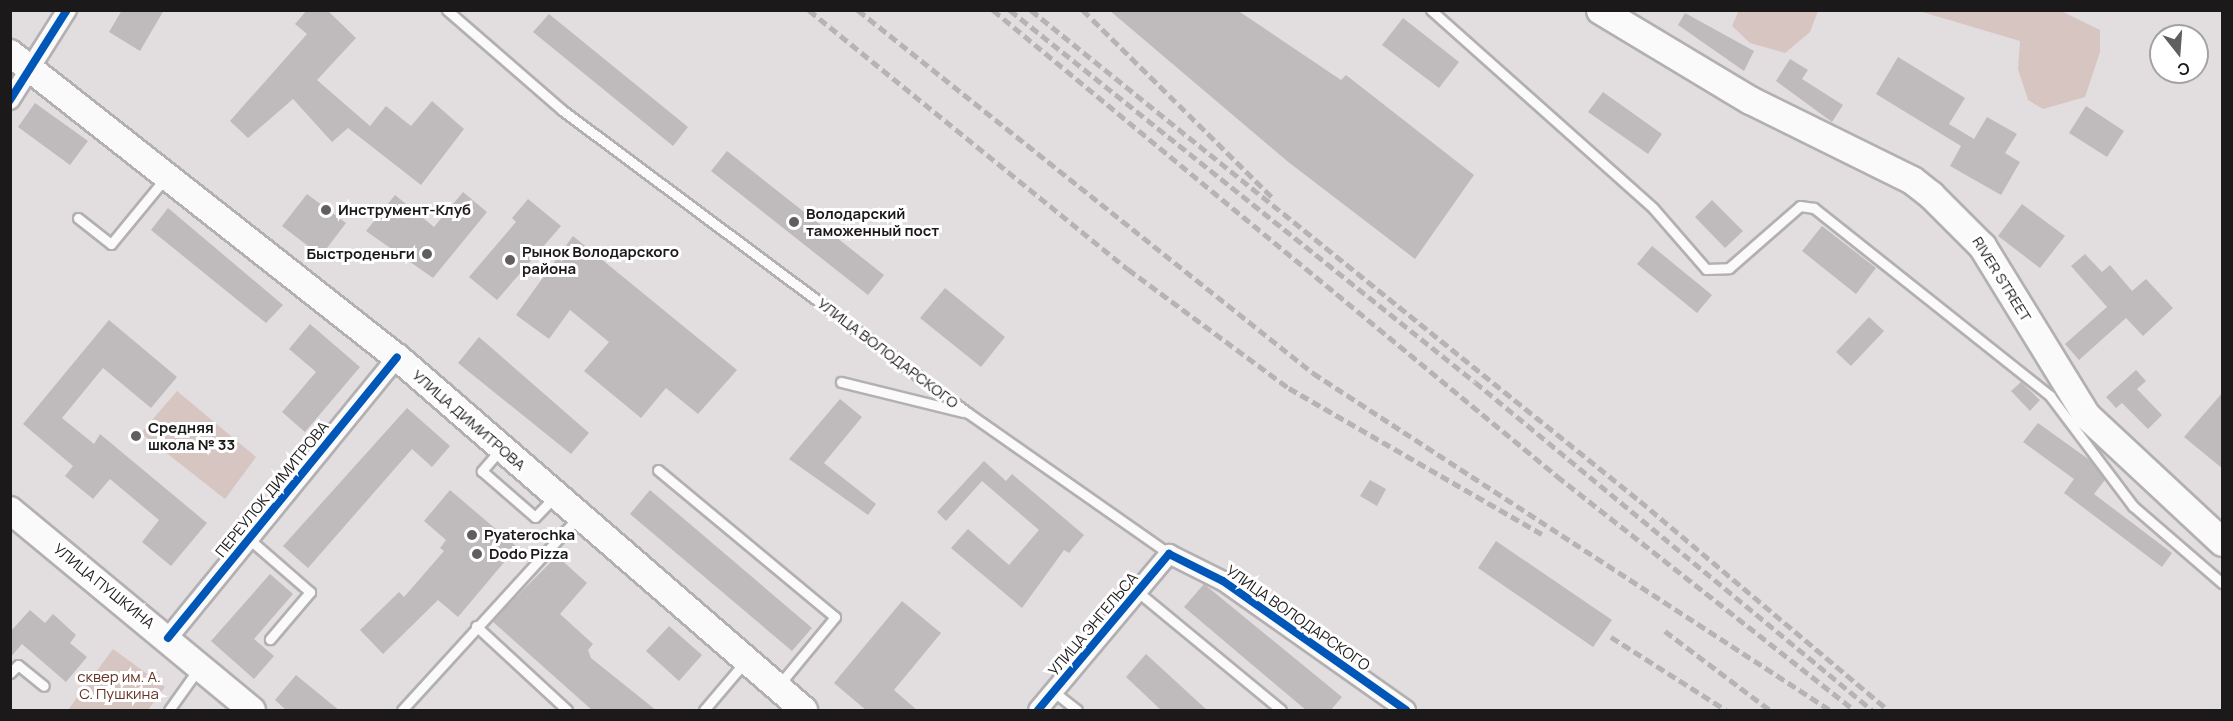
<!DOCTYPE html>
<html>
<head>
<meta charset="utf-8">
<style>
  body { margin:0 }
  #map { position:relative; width:2233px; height:721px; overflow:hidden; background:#e2dddf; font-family:Manrope,sans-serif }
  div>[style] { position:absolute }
  .green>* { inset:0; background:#d7c5c2 }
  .building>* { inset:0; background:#bfbbbc }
  .roads { filter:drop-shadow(2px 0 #b3b0b1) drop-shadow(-2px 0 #b3b0b1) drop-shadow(0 2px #b3b0b1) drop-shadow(0 -2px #b3b0b1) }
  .lane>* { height:9px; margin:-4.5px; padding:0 4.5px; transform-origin:4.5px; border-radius:4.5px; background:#fbfafa }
  .street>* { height:18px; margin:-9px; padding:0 9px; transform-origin:9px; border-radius:9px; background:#fbfafa }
  .secondary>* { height:26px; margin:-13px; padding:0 13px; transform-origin:13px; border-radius:13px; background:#fbfafa }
  .primary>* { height:27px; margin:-13.5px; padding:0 13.5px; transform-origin:13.5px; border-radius:13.5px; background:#fbfafa }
  .rail>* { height:4.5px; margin-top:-2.25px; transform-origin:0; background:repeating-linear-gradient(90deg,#b5b3b4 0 9px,transparent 0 13.5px) }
  .cycleway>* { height:8px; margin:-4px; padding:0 4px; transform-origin:4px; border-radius:4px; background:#0057b8 }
  .dots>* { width:16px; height:16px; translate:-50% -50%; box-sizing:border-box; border:3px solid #fff; border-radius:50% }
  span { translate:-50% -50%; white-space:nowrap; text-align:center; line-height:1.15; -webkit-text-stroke:6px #fff; paint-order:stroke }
  .poi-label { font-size:15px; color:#1c191a; font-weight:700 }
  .left { translate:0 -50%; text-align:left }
  .right { translate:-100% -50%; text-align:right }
  .street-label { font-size:15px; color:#1c191a }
  .park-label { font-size:15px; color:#653325 }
  .frame { position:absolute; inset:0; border:12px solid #1c191a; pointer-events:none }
  .north { position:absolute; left:2149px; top:24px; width:60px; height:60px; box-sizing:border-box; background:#fff; border:2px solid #a4a3a3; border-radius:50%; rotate:163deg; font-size:16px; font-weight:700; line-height:24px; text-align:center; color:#1c191a }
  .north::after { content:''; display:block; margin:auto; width:21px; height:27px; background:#615e5f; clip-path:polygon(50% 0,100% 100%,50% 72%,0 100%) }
</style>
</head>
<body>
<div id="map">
  <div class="green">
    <i style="clip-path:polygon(1739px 10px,1818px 10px,1818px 11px,1810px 32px,1785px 53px,1750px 43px,1732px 26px)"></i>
    <i style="clip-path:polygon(1919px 11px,2061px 11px,2100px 30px,2100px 52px,2085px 97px,2043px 109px,2028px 100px,2018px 69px,2020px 41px)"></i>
    <i style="clip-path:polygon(177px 391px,256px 457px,225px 499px,141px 433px)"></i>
    <i style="clip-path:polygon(113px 649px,165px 687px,148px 710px,68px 710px)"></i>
  </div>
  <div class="building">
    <i style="clip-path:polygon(122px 10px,164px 10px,140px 51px,109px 32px)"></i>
    <i style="clip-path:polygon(307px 10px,327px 10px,356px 38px,317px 80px,370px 126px,386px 106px,411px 126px,432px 101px,464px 129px,421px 185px,348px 128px,332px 142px,293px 99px,248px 138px,230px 121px,307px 34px,295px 24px)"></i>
    <i style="clip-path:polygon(1109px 10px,1237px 10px,1341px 80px,1346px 75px,1474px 175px,1415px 259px,1287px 161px)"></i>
    <i style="clip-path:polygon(1685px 13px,1754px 51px,1744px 71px,1678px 25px)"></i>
    <i style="clip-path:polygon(549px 14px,688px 127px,673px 146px,533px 32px)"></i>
    <i style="clip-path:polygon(1403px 18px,1459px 62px,1439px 88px,1382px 45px)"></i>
    <i style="clip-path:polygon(1898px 57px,1965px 98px,1949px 124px,1974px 139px,1987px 117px,2017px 134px,2005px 153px,2020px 162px,2001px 195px,1950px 166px,1961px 146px,1876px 94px)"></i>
    <i style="clip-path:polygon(1790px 59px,1808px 70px,1802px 79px,1843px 105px,1832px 122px,1776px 81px)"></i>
    <i style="clip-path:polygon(1603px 92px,1662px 134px,1648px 154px,1588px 112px)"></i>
    <i style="clip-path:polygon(35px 103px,88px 141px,70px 165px,18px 127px)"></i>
    <i style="clip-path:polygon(2086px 106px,2124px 131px,2107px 157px,2069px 133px)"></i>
    <i style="clip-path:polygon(727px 151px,884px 275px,868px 295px,711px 171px)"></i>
    <i style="clip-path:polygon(463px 192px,487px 212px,433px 278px,366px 231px,395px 195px,434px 227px)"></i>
    <i style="clip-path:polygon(307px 194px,346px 223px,321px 256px,282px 226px)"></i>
    <i style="clip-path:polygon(528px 199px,561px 226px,497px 300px,469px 277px,516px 222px,512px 218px)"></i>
    <i style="clip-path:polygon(1712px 200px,1743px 231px,1725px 248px,1695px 217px)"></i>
    <i style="clip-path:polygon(2022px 204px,2065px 236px,2040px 268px,1998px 236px)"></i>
    <i style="clip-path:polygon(168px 208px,283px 305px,266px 323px,151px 230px)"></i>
    <i style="clip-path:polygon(1822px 226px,1876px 268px,1856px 294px,1802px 251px)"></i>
    <i style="clip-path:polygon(573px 236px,737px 370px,698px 414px,666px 388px,641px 418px,584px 371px,609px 342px,570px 310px,549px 339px,516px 315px)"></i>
    <i style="clip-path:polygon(1652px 246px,1712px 295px,1697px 313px,1637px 264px)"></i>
    <i style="clip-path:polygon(2085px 254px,2102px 272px,2110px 265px,2132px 291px,2146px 279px,2173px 308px,2143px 336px,2126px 318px,2079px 360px,2065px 344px,2107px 307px,2071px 266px)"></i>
    <i style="clip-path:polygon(945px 288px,1005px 337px,981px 367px,920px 318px)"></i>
    <i style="clip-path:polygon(1869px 317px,1884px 331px,1851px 366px,1836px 352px)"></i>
    <i style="clip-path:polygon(109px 320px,177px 377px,151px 408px,103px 368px,62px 418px,94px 444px,100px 434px,207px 523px,171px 566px,142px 542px,159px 520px,110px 479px,93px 499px,65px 476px,73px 466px,23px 424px)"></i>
    <i style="clip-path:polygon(310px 324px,360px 367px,305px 432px,282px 412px,316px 372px,289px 349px)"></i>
    <i style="clip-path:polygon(479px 337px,589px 433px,571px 454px,458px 363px)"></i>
    <i style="clip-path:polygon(2136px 370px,2146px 381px,2137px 389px,2162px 415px,2148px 429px,2122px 403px,2116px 408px,2106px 397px)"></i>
    <i style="clip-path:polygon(2021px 382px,2040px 400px,2030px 411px,2011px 391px)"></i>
    <i style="clip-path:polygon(2223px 392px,2223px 469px,2184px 437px)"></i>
    <i style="clip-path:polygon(840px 399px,862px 417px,824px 463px,876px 504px,868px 515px,789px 459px)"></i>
    <i style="clip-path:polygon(407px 408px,450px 446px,432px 467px,412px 449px,308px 568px,283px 546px)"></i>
    <i style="clip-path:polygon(2038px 423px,2091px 461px,2105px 480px,2094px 494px,2172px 553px,2162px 567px,2064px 493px,2074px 479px,2023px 442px)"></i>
    <i style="clip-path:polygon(984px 461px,1006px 481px,1012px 474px,1084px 535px,1069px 553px,1064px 550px,1022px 608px,951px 548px,968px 529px,1009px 565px,1039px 530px,982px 481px,946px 521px,937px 512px)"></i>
    <i style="clip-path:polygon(1370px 480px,1386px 489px,1377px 506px,1360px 496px)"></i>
    <i style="clip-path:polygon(450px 490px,517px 547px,458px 617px,438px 600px,383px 654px,360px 630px,399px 592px,404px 597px,444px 551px,440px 548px,446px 540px,424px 521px)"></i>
    <i style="clip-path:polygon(650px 490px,812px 628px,792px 651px,630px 514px)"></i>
    <i style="clip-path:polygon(1496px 541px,1612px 620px,1593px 647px,1478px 568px)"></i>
    <i style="clip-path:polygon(557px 556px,587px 583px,560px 614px,593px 644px,588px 650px,591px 658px,657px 711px,593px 711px,492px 621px)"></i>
    <i style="clip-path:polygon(270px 574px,293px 594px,254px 639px,274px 656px,254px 679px,211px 641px)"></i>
    <i style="clip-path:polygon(1204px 584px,1342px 697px,1330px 711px,1307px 711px,1184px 607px)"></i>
    <i style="clip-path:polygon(902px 601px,941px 633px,894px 690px,918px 711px,867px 711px,834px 683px)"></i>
    <i style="clip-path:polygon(30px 610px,45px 623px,53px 614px,76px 635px,70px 643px,87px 657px,66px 682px,22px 644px,10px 658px,10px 632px)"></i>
    <i style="clip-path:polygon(669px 626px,702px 655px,679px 681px,646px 651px)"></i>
    <i style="clip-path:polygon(1146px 654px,1208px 711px,1162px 711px,1126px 677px)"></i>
    <i style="clip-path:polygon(296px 675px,340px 711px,287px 711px,275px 700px)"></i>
  </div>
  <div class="roads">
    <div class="lane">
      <i style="left:447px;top:10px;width:152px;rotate:41deg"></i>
      <i style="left:562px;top:110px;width:507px;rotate:36.73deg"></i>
      <i style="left:968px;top:413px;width:246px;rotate:35deg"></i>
      <i style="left:1431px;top:10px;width:297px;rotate:41.7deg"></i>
      <i style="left:1653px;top:208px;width:81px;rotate:49deg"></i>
      <i style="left:1706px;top:269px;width:23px;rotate:-2deg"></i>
      <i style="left:1729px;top:268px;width:94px;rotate:-41.1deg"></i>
      <i style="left:1800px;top:206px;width:14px;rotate:8deg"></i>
      <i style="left:1814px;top:208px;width:302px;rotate:38.5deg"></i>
      <i style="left:2050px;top:396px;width:138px;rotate:53deg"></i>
      <i style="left:2133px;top:506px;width:118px;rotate:40.9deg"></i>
      <i style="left:78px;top:218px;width:42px;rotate:38.2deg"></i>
      <i style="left:111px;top:244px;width:87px;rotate:-50.6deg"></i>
      <i style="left:841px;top:382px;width:126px;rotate:13.8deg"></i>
      <i style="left:500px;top:450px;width:28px;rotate:131deg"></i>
      <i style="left:482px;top:471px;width:70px;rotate:41deg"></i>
      <i style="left:535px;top:517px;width:29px;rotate:-46deg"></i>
      <i style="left:658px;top:470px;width:230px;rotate:39.7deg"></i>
      <i style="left:835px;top:617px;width:88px;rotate:129.5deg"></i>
      <i style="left:249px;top:539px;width:81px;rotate:41deg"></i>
      <i style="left:310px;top:592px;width:62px;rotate:130.4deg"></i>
      <i style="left:1138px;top:592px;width:185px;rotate:39.5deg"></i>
      <i style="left:476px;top:626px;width:124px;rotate:42.7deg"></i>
      <i style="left:10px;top:673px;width:11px;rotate:-45deg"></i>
      <i style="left:18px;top:665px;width:33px;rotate:39deg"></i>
      <i style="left:1054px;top:692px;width:29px;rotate:38deg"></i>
      <i style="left:169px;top:710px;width:52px;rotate:-54.5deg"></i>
      <i style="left:402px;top:710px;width:261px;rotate:-47.6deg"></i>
      <i style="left:704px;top:710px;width:62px;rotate:-49.6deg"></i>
    </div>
    <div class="street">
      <i style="left:10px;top:100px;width:107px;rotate:-57.7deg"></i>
      <i style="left:168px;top:638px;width:362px;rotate:-50.8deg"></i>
      <i style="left:1038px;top:710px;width:204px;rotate:-50deg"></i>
      <i style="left:1169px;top:554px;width:60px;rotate:26.6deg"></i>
      <i style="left:1223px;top:581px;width:224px;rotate:35.2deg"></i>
    </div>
    <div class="secondary">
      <i style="left:10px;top:53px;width:492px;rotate:38.2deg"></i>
      <i style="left:397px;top:357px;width:539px;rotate:40.94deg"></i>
      <i style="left:10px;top:510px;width:314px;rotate:39.6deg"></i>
    </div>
    <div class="primary">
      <i style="left:1600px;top:10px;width:175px;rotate:31deg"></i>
      <i style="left:1750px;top:100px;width:181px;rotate:26.3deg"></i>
      <i style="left:1912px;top:180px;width:24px;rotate:38deg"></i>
      <i style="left:1931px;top:195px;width:72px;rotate:45deg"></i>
      <i style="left:1982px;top:246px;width:198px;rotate:58.4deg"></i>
      <i style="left:2086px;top:415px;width:186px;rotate:43deg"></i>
    </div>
  </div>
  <div class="rail">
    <i style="left:809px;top:10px;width:411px;rotate:39.1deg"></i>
    <i style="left:1128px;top:269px;width:200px;rotate:36.5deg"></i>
    <i style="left:1289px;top:388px;width:292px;rotate:30deg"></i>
    <i style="left:858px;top:10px;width:582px;rotate:38.58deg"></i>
    <i style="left:1313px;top:373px;width:617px;rotate:33.1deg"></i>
    <i style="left:993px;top:10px;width:732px;rotate:39.56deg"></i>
    <i style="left:1557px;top:476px;width:378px;rotate:38.2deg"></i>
    <i style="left:1010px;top:10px;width:595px;rotate:38.66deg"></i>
    <i style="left:1475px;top:382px;width:515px;rotate:39.56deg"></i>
    <i style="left:1031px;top:10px;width:782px;rotate:38.88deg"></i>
    <i style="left:1640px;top:501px;width:324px;rotate:40.1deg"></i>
    <i style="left:1083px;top:10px;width:266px;rotate:44.7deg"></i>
    <i style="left:1665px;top:631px;width:131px;rotate:37deg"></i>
    <i style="left:1611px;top:637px;width:136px;rotate:32.4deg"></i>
  </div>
  <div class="cycleway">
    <i style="left:10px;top:100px;width:107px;rotate:-57.7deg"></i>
    <i style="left:168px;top:638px;width:362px;rotate:-50.8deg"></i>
    <i style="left:1038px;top:710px;width:204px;rotate:-50deg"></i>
    <i style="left:1169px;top:554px;width:60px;rotate:26.6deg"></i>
    <i style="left:1223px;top:581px;width:224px;rotate:35.2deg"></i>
  </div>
  <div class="dots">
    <i style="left:326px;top:210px;background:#615e5f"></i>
    <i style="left:794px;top:222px;background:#615e5f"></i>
    <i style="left:427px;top:254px;background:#615e5f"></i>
    <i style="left:510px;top:260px;background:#615e5f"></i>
    <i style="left:136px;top:436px;background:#615e5f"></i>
    <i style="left:472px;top:535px;background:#615e5f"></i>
    <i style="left:477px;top:554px;background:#615e5f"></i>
  </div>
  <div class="poi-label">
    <span class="left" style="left:338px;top:210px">Инструмент-Клуб</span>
    <span class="left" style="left:806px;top:222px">Володарский<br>таможенный пост</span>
    <span class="left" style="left:522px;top:260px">Рынок Володарского<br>района</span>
    <span class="right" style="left:415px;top:254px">Быстроденьги</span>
    <span class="left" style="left:148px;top:436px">Средняя<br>школа № 33</span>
    <span class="left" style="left:484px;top:535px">Pyaterochka</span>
    <span class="left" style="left:489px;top:554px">Dodo Pizza</span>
  </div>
  <div class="street-label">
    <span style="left:2002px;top:279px;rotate:58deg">RIVER STREET</span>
    <span style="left:888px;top:353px;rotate:37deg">УЛИЦА ВОЛОДАРСКОГО</span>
    <span style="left:469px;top:420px;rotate:41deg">УЛИЦА ДИМИТРОВА</span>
    <span style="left:272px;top:489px;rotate:-51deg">ПЕРЕУЛОК ДИМИТРОВА</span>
    <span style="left:104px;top:586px;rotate:39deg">УЛИЦА ПУШКИНА</span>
    <span style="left:1298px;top:618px;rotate:35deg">УЛИЦА ВОЛОДАРСКОГО</span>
    <span style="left:1093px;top:624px;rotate:-50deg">УЛИЦА ЭНГЕЛЬСА</span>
  </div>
  <div class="park-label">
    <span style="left:119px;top:685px">сквер им. А.<br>С. Пушкина</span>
  </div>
  <div class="frame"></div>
  <div class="north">С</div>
</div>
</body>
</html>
